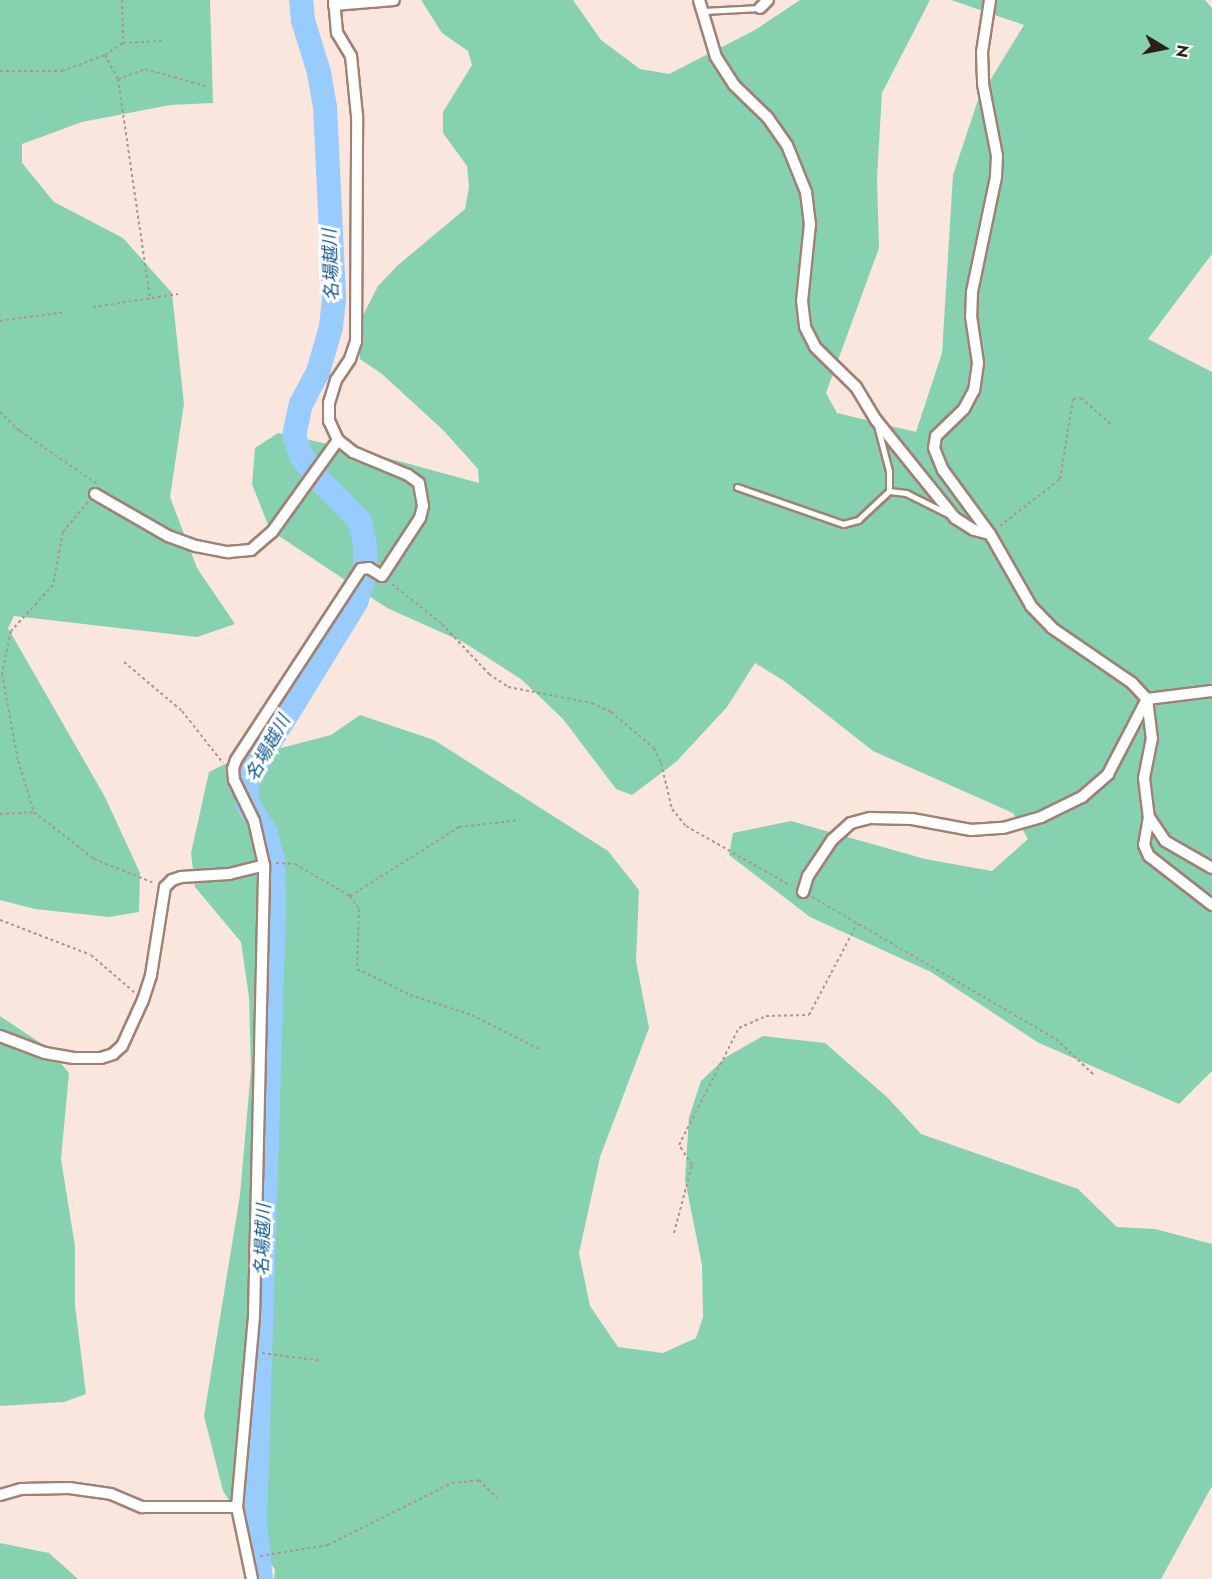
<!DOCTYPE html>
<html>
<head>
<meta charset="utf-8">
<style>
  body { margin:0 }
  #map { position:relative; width:1212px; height:1579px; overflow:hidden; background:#fbe6dd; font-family:Jost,"Noto Sans JP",sans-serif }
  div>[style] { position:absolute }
  .green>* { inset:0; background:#86d2b0 }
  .river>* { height:24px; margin:-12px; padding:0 12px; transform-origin:12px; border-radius:12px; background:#98cbfe }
  .path>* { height:2px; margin-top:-1px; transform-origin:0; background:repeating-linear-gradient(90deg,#a99890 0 3px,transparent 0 6px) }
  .roads { filter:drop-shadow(2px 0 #a08173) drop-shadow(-2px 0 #a08173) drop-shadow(0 2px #a08173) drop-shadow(0 -2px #a08173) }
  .service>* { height:5px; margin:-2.5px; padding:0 2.5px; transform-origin:2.5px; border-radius:2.5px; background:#fff }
  .minor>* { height:10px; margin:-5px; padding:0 5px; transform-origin:5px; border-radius:5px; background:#fff }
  span { translate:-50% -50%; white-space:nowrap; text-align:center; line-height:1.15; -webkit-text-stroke:6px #fff; paint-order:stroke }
  .water-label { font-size:18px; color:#145a93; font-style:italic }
  .north { position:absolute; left:1134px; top:18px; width:60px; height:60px; -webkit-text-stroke:4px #fff; paint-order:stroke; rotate:100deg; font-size:16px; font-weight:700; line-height:24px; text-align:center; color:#2c201a }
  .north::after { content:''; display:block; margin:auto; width:21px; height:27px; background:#2c201a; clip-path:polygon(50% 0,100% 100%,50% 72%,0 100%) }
</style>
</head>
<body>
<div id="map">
  <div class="green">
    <i style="clip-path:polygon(0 0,210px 0,213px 103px,170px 105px,82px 122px,22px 144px,22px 163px,54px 202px,123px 238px,172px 293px,184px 404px,170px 497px,197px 568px,235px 624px,197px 637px,14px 616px,8px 628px,105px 797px,140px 873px,139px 912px,109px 917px,35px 909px,0 900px)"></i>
    <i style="clip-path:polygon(421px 0,573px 0,601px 40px,640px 69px,669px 74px,755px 30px,800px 0,930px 0,882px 93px,877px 178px,879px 248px,826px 393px,837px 413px,916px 432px,942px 353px,953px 175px,978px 100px,1024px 25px,951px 0,1205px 0,1212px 8px,1212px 254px,1148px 339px,1212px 372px,1212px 1071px,1179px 1104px,1039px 1043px,931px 972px,810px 917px,729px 855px,733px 833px,791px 821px,925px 859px,992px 871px,1028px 839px,1013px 813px,873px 751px,784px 681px,755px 663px,727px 707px,676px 762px,632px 795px,616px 789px,563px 719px,521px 679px,463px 642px,387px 608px,270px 530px,252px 484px,255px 448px,278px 433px,369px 453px,479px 483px,478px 469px,444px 431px,382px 374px,360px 359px,358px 325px,378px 286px,397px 266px,465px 209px,469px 187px,467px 166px,443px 133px,443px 112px,472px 65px,468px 51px,442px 33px)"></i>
    <i style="clip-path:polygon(360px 715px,434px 740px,608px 851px,639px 890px,636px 961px,649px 1028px,600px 1157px,579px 1253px,590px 1306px,618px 1347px,663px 1353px,696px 1338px,703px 1317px,702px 1265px,685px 1180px,689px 1117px,701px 1081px,726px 1057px,763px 1036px,825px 1043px,887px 1097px,921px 1134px,1078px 1189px,1117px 1227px,1155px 1229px,1212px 1244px,1212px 1486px,1161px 1579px,274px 1579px,275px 1570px,223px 1491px,204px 1416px,240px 1195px,251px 1069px,249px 997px,241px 942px,195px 887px,191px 853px,209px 772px,231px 761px,331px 735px)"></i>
    <i style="clip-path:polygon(0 1016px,48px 1048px,69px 1073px,61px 1159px,75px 1246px,75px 1305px,86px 1394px,64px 1402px,0 1406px)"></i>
    <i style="clip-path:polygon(0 1543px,49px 1553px,78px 1579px,0 1579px)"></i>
  </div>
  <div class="river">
    <i style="left:261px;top:1579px;width:56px;rotate:-96.1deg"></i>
    <i style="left:255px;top:1523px;width:614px;rotate:-88.23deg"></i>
    <i style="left:274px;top:909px;width:50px;rotate:-91.1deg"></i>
    <i style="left:273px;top:859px;width:29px;rotate:-106deg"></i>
    <i style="left:265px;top:831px;width:31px;rotate:-123deg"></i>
    <i style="left:248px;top:805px;width:17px;rotate:-97deg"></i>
    <i style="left:246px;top:788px;width:16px;rotate:-72deg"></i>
    <i style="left:251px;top:773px;width:201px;rotate:-58.4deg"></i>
    <i style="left:356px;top:602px;width:28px;rotate:-72deg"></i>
    <i style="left:365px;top:575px;width:30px;rotate:-90deg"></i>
    <i style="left:365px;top:545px;width:25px;rotate:-102deg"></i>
    <i style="left:360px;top:521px;width:63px;rotate:-134.4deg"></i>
    <i style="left:316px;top:476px;width:26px;rotate:-126deg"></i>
    <i style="left:301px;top:455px;width:20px;rotate:-110deg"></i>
    <i style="left:294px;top:436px;width:33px;rotate:-78deg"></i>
    <i style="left:301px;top:404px;width:36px;rotate:-62deg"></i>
    <i style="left:318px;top:372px;width:47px;rotate:-73.9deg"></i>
    <i style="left:331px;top:327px;width:30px;rotate:-84deg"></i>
    <i style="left:334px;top:297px;width:190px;rotate:-92.7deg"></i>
    <i style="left:325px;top:107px;width:36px;rotate:-100deg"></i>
    <i style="left:319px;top:72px;width:53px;rotate:-107.4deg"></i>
    <i style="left:303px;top:21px;width:21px;rotate:-95deg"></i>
  </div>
  <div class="path">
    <i style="left:122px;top:0;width:42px;rotate:88.6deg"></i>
    <i style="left:105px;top:55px;width:27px;rotate:62deg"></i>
    <i style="left:118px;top:79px;width:221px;rotate:81.7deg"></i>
    <i style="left:0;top:71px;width:62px"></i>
    <i style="left:62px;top:71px;width:46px;rotate:-20.4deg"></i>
    <i style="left:105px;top:55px;width:22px;rotate:-34deg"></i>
    <i style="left:123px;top:43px;width:39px;rotate:-3deg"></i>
    <i style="left:118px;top:79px;width:29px;rotate:-20deg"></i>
    <i style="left:145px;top:69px;width:66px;rotate:15.7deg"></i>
    <i style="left:93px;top:307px;width:86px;rotate:-8.7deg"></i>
    <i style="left:0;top:321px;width:65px;rotate:-8deg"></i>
    <i style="left:0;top:412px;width:28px;rotate:44deg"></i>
    <i style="left:20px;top:431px;width:92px;rotate:34.4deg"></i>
    <i style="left:88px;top:502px;width:39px;rotate:130deg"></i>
    <i style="left:63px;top:532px;width:54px;rotate:100.7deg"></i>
    <i style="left:53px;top:585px;width:62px;rotate:132.4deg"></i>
    <i style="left:11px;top:631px;width:44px;rotate:101.8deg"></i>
    <i style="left:2px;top:674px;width:88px;rotate:79.6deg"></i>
    <i style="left:18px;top:761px;width:53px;rotate:72.6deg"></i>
    <i style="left:34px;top:812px;width:76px;rotate:38.1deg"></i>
    <i style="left:94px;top:859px;width:65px;rotate:21.8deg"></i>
    <i style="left:1000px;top:526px;width:76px;rotate:-38.1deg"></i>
    <i style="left:1060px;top:479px;width:81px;rotate:-80.8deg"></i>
    <i style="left:1073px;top:399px;width:8px;rotate:-7deg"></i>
    <i style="left:1081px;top:398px;width:41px;rotate:41.1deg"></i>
    <i style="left:392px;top:584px;width:64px;rotate:38.7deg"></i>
    <i style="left:442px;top:624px;width:69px;rotate:46.8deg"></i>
    <i style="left:489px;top:674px;width:23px;rotate:34deg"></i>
    <i style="left:508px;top:687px;width:86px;rotate:10.8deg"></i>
    <i style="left:592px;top:703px;width:21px;rotate:25deg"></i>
    <i style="left:611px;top:712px;width:56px;rotate:39.9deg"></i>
    <i style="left:654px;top:748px;width:17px;rotate:65deg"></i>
    <i style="left:661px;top:763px;width:47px;rotate:76.6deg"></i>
    <i style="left:672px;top:809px;width:22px;rotate:51deg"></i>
    <i style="left:686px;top:826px;width:121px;rotate:29.7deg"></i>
    <i style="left:124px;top:662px;width:76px;rotate:40.2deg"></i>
    <i style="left:182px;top:711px;width:66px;rotate:51.7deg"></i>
    <i style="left:0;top:814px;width:34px;rotate:-3deg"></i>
    <i style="left:276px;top:863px;width:19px;rotate:3deg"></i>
    <i style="left:295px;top:864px;width:64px;rotate:30.2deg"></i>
    <i style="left:350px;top:896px;width:16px;rotate:55deg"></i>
    <i style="left:359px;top:909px;width:60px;rotate:91.9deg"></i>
    <i style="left:357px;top:969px;width:59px;rotate:26.1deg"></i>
    <i style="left:410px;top:995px;width:65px;rotate:17.9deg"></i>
    <i style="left:472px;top:1015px;width:77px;rotate:26.9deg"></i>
    <i style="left:350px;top:896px;width:129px;rotate:-32.3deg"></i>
    <i style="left:459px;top:827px;width:61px;rotate:-6.5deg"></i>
    <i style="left:812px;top:897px;width:282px;rotate:30.2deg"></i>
    <i style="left:1056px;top:1039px;width:52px;rotate:43.5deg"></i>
    <i style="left:0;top:920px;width:97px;rotate:21deg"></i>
    <i style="left:91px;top:955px;width:57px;rotate:40.7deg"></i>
    <i style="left:674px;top:1233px;width:70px;rotate:-75.2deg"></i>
    <i style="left:692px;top:1165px;width:24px;rotate:-123deg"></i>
    <i style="left:679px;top:1145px;width:131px;rotate:-62.9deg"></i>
    <i style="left:739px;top:1028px;width:30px;rotate:-24deg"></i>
    <i style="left:766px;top:1016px;width:43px;rotate:-1.3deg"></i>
    <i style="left:809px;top:1015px;width:103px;rotate:-62.2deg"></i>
    <i style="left:262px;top:1353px;width:61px;rotate:7.6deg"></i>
    <i style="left:260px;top:1556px;width:69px;rotate:-9.2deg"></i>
    <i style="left:328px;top:1545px;width:139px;rotate:-26.6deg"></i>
    <i style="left:452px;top:1483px;width:27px;rotate:-6deg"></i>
    <i style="left:479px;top:1480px;width:25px;rotate:45deg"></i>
  </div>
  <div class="roads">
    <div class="service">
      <i style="left:703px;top:11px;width:57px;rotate:-3deg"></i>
      <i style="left:877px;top:425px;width:48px;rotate:75.4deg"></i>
      <i style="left:889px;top:471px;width:20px;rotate:90deg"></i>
      <i style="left:737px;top:487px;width:112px;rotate:19.2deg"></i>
      <i style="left:843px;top:524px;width:16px;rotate:-15deg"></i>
      <i style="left:858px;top:520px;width:42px;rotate:-43.1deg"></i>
      <i style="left:889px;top:491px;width:17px;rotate:7deg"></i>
      <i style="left:906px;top:493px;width:47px;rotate:26.6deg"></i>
    </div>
    <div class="minor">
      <i style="left:699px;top:0;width:59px;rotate:73.4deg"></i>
      <i style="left:716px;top:57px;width:33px;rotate:57deg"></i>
      <i style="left:734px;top:85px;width:47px;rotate:44.1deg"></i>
      <i style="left:768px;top:118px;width:33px;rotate:55deg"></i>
      <i style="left:787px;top:145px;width:51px;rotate:68deg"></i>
      <i style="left:806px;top:192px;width:32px;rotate:83deg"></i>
      <i style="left:810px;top:224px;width:77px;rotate:95.9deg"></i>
      <i style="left:802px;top:301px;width:26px;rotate:83deg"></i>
      <i style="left:805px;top:327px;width:22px;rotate:63deg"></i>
      <i style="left:815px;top:347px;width:57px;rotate:44.3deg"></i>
      <i style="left:856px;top:387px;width:39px;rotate:59deg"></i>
      <i style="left:876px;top:420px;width:126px;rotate:51.1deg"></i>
      <i style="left:955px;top:518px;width:22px;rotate:32deg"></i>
      <i style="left:974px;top:530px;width:16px;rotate:14deg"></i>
      <i style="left:990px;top:0;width:53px;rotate:98.7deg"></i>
      <i style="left:982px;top:52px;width:32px;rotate:88deg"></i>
      <i style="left:983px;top:84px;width:73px;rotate:79deg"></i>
      <i style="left:997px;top:156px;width:21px;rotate:93deg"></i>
      <i style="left:996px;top:177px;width:117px;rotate:101.8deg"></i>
      <i style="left:972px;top:292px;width:24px;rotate:92deg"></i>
      <i style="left:971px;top:316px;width:48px;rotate:81.5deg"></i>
      <i style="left:978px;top:363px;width:27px;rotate:98deg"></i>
      <i style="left:974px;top:390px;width:21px;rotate:118deg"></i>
      <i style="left:964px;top:409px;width:39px;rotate:136deg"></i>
      <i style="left:936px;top:436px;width:12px;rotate:99deg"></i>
      <i style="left:934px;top:448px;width:24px;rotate:68deg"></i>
      <i style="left:943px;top:470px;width:79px;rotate:53.7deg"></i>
      <i style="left:990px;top:534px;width:83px;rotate:60.3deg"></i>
      <i style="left:1031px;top:606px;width:30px;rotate:46deg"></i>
      <i style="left:1052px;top:628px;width:97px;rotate:34.5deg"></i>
      <i style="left:1132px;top:683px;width:22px;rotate:47deg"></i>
      <i style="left:1147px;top:699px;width:39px;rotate:83deg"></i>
      <i style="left:1152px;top:738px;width:41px;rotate:101.3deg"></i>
      <i style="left:1144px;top:778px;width:39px;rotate:83deg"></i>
      <i style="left:1149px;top:817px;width:29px;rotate:56deg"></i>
      <i style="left:1165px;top:841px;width:54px;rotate:29.9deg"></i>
      <i style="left:334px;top:5px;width:60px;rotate:-4.8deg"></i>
      <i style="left:760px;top:8px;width:11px;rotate:-45deg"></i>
      <i style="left:95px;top:494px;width:84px;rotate:29.9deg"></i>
      <i style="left:168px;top:536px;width:30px;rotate:20deg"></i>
      <i style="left:196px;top:546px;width:33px;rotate:11deg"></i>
      <i style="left:228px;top:552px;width:23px;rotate:-5deg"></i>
      <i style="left:251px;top:550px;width:28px;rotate:-41deg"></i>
      <i style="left:272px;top:532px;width:113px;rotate:-54.3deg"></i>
      <i style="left:1147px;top:699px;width:65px;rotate:-7deg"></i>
      <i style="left:1149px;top:817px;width:28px;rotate:100deg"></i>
      <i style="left:1144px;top:845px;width:12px;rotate:66deg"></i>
      <i style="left:1149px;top:856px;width:80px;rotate:37.9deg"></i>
      <i style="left:803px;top:892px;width:17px;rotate:-73deg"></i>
      <i style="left:808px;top:876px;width:43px;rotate:-56.3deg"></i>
      <i style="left:832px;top:840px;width:25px;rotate:-42deg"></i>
      <i style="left:851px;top:823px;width:20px;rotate:-15deg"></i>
      <i style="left:870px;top:818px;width:42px;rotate:1.4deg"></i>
      <i style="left:912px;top:819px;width:60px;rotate:10.6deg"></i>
      <i style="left:971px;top:830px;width:32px;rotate:-4deg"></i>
      <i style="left:1003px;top:828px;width:40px;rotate:-16deg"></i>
      <i style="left:1041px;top:817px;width:46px;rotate:-26deg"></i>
      <i style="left:1082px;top:797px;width:35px;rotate:-41deg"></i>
      <i style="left:1108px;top:774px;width:85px;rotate:-62.5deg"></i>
      <i style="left:0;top:1036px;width:48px;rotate:20.7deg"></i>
      <i style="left:45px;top:1053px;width:29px;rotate:10deg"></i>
      <i style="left:74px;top:1058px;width:27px"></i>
      <i style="left:101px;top:1058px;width:13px;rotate:-18deg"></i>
      <i style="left:113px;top:1054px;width:12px;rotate:-42deg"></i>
      <i style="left:122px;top:1046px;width:51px;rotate:-65.5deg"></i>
      <i style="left:143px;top:1000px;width:26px;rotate:-72deg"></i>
      <i style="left:151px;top:975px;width:89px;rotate:-81deg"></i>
      <i style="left:165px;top:887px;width:10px;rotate:-45deg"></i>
      <i style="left:172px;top:880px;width:9px;rotate:-18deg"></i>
      <i style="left:181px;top:877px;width:48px;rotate:-3.6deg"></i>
      <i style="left:229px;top:874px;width:36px;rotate:-14deg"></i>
      <i style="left:0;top:1495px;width:22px;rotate:-16deg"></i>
      <i style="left:21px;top:1489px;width:48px;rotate:-1.2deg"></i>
      <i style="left:69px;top:1488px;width:42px;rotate:8.1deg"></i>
      <i style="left:111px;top:1494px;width:34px;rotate:23deg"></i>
      <i style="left:142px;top:1507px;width:95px"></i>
      <i style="left:252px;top:1579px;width:74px;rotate:-101.8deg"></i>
      <i style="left:237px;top:1507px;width:192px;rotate:-84.9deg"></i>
      <i style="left:254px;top:1316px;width:451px;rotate:-88.7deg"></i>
      <i style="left:264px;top:865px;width:45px;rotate:-102.8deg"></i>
      <i style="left:254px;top:821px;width:46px;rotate:-116deg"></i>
      <i style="left:234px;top:780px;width:11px;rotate:-95deg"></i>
      <i style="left:233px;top:769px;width:9px;rotate:-72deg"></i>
      <i style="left:236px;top:760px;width:228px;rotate:-56.8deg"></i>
      <i style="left:361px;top:569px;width:8px;rotate:-7deg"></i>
      <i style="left:369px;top:568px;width:15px;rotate:32deg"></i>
      <i style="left:382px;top:576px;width:69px;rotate:-56.8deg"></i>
      <i style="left:420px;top:518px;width:12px;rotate:-76deg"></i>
      <i style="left:423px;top:506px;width:23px;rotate:-100deg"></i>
      <i style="left:419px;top:483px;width:14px;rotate:-144deg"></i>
      <i style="left:408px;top:475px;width:60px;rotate:-157.3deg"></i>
      <i style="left:353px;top:452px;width:19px;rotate:-141deg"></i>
      <i style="left:338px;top:440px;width:21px;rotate:-115deg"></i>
      <i style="left:329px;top:421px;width:18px;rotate:-90deg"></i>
      <i style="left:329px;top:403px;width:24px;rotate:-73deg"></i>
      <i style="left:336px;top:380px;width:25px;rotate:-56deg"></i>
      <i style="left:350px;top:359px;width:18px;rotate:-71deg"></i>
      <i style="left:356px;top:342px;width:226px;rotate:-89.7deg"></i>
      <i style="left:357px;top:116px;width:60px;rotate:-95.7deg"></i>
      <i style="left:351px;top:56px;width:27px;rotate:-121deg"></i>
      <i style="left:337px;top:33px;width:33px;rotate:-95deg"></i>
    </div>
  </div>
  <div class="water-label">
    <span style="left:331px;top:265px;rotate:-92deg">名場越川</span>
    <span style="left:268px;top:748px;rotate:-61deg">名場越川</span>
    <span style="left:263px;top:1240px;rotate:-88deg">名場越川</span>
  </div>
  <div class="north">N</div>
</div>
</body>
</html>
